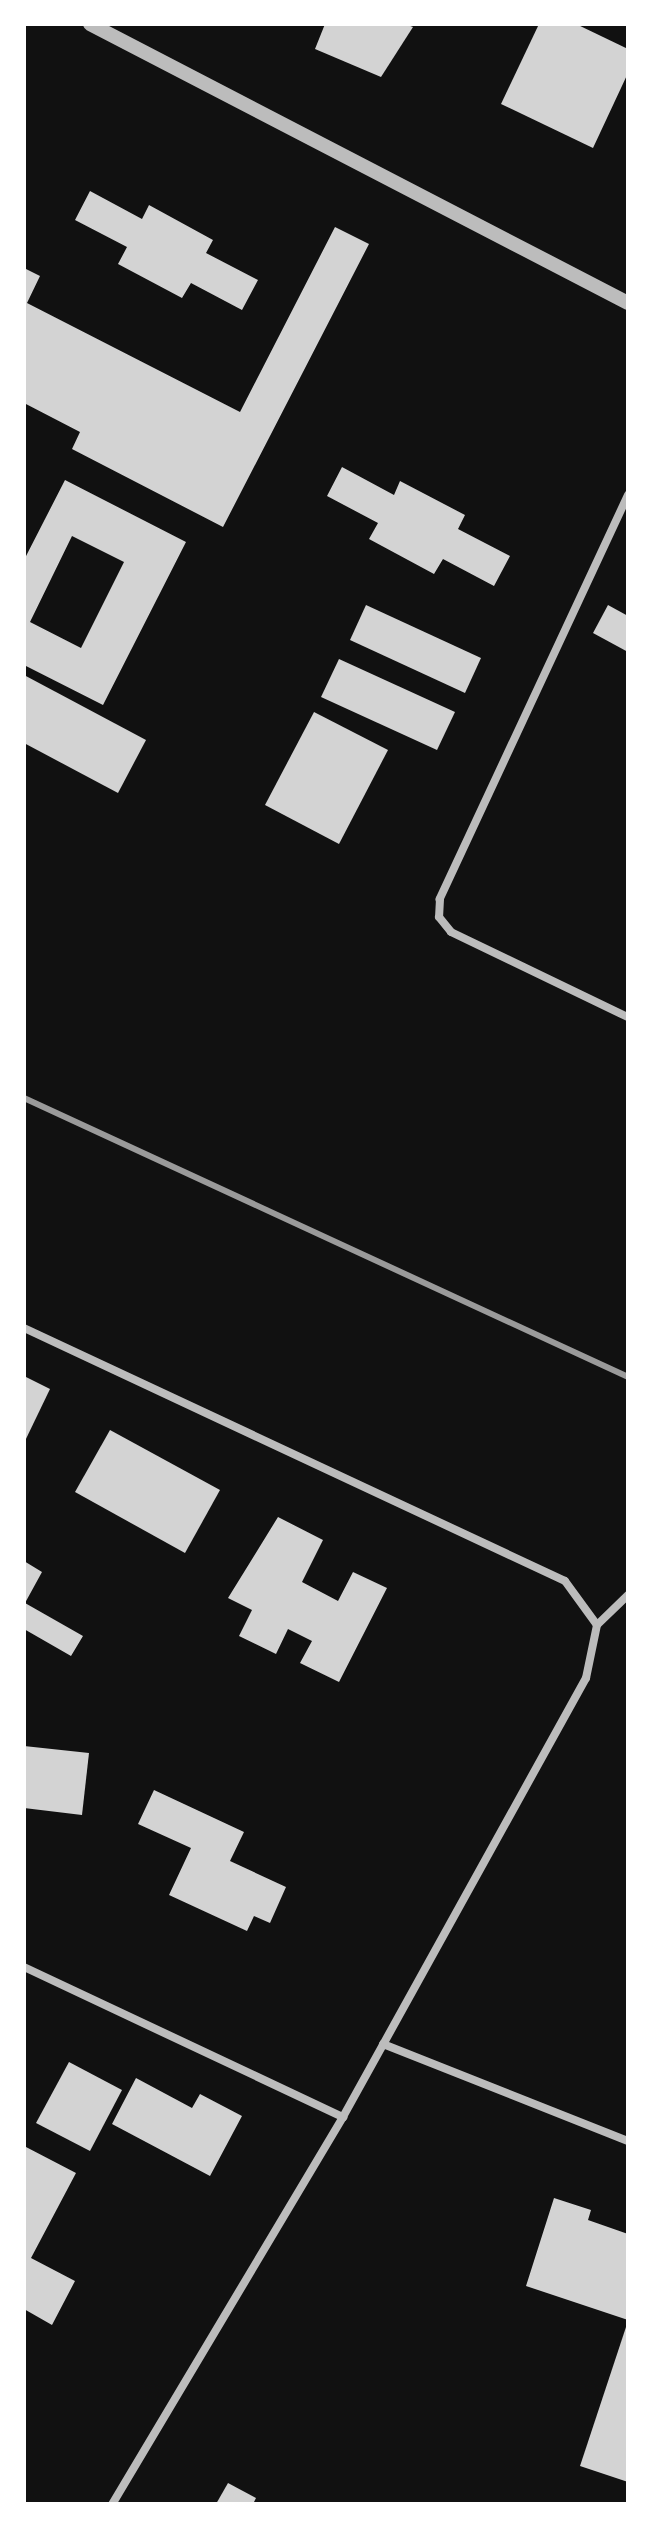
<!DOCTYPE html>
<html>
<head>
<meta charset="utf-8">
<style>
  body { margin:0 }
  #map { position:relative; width:652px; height:2528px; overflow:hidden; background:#111; font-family:Karla,sans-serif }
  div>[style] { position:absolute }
  .building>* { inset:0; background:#d3d3d3 }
  .minor>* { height:8px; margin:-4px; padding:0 4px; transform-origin:4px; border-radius:4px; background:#bcbcbc }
  .tertiary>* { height:14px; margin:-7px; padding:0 7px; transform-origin:7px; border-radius:7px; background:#bcbcbc }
  .rail>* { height:6px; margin:-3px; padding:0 3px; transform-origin:3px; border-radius:3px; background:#9a9a9a }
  span { translate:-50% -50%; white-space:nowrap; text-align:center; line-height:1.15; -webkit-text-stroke:8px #fff; paint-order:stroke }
  .frame { position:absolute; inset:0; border:26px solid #fff; pointer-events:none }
</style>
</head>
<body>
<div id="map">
  <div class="building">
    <i style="clip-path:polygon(325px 24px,405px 24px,413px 27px,381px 77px,315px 49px)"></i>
    <i style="clip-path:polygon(539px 24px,576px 24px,628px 49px,628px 73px,593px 148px,501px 104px)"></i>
    <i style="clip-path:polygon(90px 191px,142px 219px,149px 205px,213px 240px,206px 253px,258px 280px,242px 310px,191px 283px,182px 298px,118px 264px,127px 247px,75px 220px)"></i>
    <i style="clip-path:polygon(335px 227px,369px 244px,223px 527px,72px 449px,80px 432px,24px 403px,24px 268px,40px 276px,27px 303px,240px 412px)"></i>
    <i style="clip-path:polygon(342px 467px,394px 495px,400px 481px,465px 515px,458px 529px,510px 556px,494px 586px,443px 559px,434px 574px,369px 539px,378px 523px,327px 496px)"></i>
    <i style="clip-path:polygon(evenodd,65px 480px,186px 542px,103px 705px,24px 665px,24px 560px,65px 480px,72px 536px,124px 562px,81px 648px,30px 622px,72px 536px)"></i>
    <i style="clip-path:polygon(366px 605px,481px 658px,465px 693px,350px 640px)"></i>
    <i style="clip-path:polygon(608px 605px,628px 616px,628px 652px,593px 633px)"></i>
    <i style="clip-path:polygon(339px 659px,455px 712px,437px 750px,321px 697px)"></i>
    <i style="clip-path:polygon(24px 675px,146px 740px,118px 793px,24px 743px)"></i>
    <i style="clip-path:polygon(314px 712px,388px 750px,339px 844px,265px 805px)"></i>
    <i style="clip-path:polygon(24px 1376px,50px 1389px,24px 1443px)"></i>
    <i style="clip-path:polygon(110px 1430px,220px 1490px,185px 1553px,75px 1492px)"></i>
    <i style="clip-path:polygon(278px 1517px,323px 1540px,302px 1582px,338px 1601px,353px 1572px,387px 1588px,339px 1682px,300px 1663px,312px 1641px,288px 1629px,276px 1654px,239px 1636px,252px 1610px,228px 1598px)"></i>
    <i style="clip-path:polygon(24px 1561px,42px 1572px,25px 1603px,83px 1636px,71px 1656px,24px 1629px)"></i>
    <i style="clip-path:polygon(24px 1746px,89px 1753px,82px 1815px,24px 1808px)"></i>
    <i style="clip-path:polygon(154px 1790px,244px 1832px,230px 1861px,286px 1887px,270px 1923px,254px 1916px,247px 1931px,169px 1895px,191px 1848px,138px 1824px)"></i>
    <i style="clip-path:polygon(69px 2062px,122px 2090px,90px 2151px,36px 2123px)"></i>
    <i style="clip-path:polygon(136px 2078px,192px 2108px,200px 2094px,242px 2116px,210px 2176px,112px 2124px)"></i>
    <i style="clip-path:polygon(26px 2147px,76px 2173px,31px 2258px,75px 2281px,52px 2325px,24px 2309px)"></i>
    <i style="clip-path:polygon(554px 2198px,591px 2210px,588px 2220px,628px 2234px,628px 2320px,526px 2286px)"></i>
    <i style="clip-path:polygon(628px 2321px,628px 2482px,580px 2466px)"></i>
    <i style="clip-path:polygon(228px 2483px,256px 2498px,253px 2504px,216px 2504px)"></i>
  </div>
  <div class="minor">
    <i style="left:628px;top:495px;width:446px;rotate:115deg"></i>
    <i style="left:440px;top:899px;width:18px;rotate:93deg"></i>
    <i style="left:439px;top:917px;width:19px;rotate:51deg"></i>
    <i style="left:451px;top:932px;width:196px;rotate:25.7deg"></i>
    <i style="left:24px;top:1328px;width:597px;rotate:25.06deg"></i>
    <i style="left:565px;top:1581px;width:54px;rotate:54deg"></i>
    <i style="left:597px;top:1625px;width:54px;rotate:101.7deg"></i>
    <i style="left:586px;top:1678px;width:502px;rotate:118.97deg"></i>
    <i style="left:343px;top:2117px;width:451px;rotate:120.8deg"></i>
    <i style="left:597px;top:1625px;width:43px;rotate:-44.1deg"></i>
    <i style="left:24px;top:1967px;width:353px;rotate:25.2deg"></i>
    <i style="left:383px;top:2044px;width:264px;rotate:21.6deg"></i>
  </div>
  <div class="tertiary">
    <i style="left:90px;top:24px;width:606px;rotate:27.41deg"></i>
  </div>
  <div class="rail">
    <i style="left:24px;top:1098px;width:665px;rotate:24.79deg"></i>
  </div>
  <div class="frame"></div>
</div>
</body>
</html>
